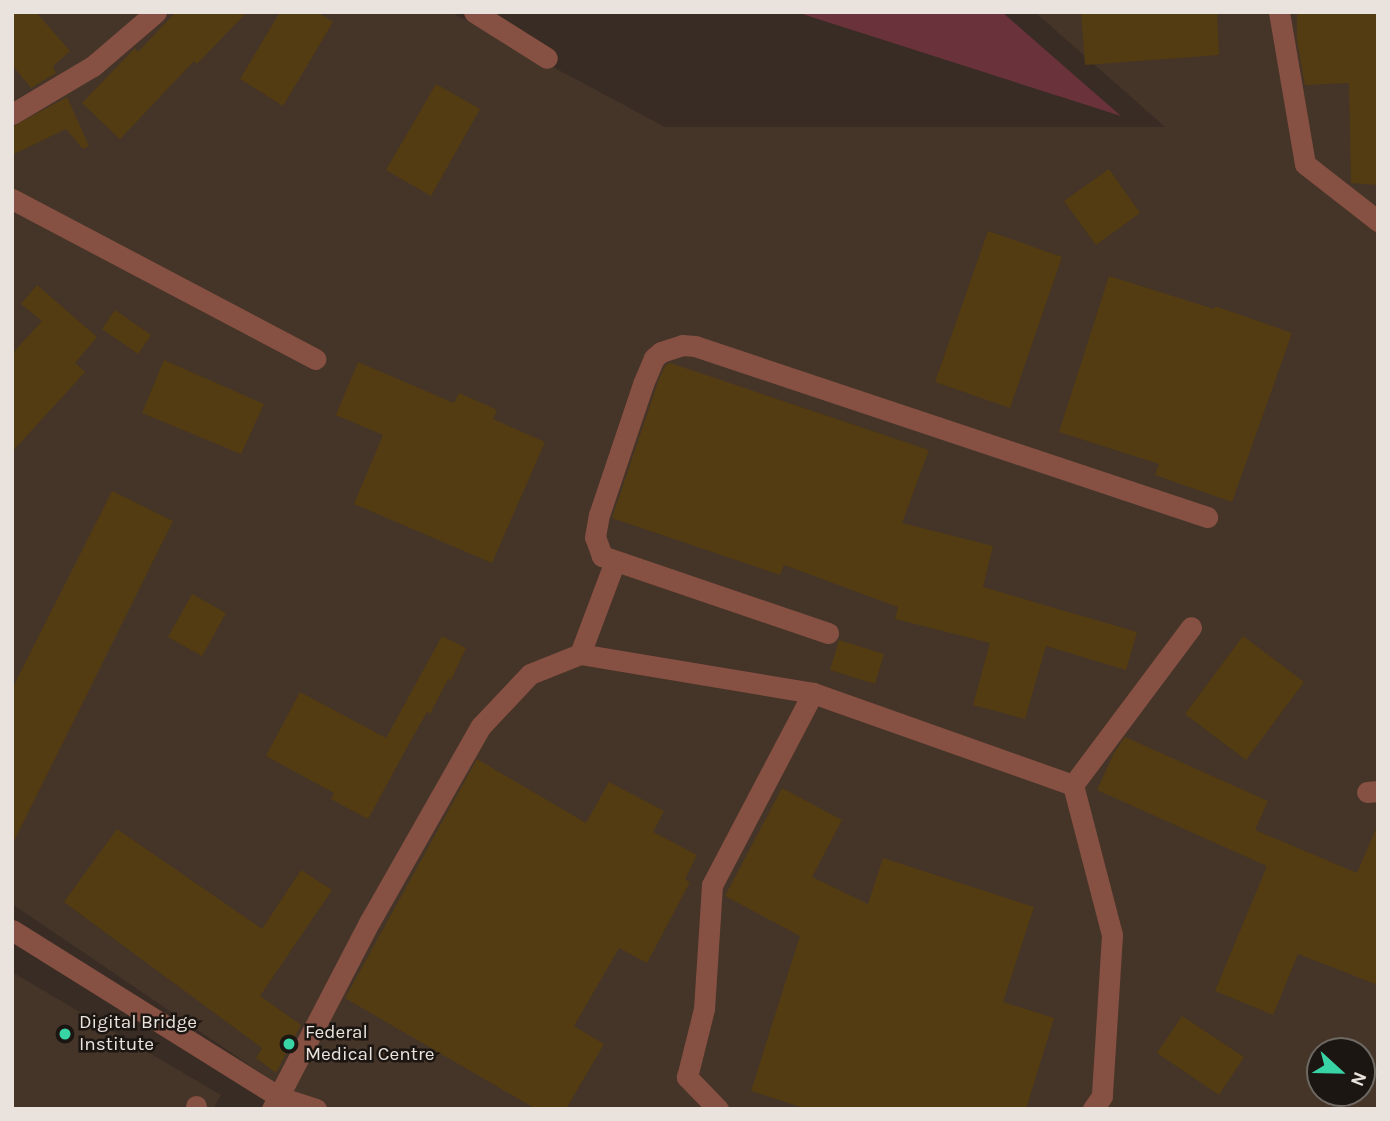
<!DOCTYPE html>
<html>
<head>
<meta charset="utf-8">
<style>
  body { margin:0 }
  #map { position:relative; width:1390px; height:1121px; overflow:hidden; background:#382c24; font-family:Karla,sans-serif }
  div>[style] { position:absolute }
  .built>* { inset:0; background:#453428 }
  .green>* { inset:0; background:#6a323a }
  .building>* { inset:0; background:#533c12 }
  .minor>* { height:21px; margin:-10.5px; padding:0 10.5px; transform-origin:10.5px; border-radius:10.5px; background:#865042 }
  .dots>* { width:19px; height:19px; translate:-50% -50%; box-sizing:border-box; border:4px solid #1b1612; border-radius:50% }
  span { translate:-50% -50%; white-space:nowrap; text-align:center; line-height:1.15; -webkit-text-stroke:5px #1b1612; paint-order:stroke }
  .poi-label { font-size:19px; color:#eae2dd }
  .left { translate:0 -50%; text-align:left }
  .frame { position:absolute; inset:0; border:14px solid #eae2dd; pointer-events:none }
  .north { position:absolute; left:1306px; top:1037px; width:70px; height:70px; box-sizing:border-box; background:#1b1612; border:2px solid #6e6863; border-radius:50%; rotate:112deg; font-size:19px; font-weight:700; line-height:28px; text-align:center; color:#eae2dd }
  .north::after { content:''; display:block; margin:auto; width:24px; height:32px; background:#39d4a5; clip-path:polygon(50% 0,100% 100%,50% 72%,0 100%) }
</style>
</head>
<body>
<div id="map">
  <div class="built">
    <i style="clip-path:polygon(evenodd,12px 12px,451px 12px,665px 127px,1165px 127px,1035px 12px,1378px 12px,1378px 1109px,287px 1109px,295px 1096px,12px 904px,12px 12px,1320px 1051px,1362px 1051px,1362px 1093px,1320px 1093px,1320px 1051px)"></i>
    <i style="clip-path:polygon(12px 972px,221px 1095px,213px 1109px,12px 1109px)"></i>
  </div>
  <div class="green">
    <i style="clip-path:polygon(796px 12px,1002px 12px,1121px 116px)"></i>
  </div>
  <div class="building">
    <i style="clip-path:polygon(12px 12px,36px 12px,70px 51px,53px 66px,56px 73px,31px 88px,12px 65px)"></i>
    <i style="clip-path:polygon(176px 12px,247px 12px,197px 64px,194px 61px,120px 139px,82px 103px,135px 48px,138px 52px)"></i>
    <i style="clip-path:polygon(280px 12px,317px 12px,333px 22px,283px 106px,240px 79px)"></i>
    <i style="clip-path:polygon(1081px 12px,1217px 12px,1219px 55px,1085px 65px)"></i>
    <i style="clip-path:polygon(1297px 12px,1378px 12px,1378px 185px,1351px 183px,1349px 83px,1305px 85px,1297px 41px)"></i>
    <i style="clip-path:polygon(436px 84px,480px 109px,431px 196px,386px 170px)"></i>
    <i style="clip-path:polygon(67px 97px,89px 146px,83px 149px,66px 129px,12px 155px,12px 127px)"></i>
    <i style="clip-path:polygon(1109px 169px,1140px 213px,1096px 245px,1064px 201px)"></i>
    <i style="clip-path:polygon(988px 231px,1062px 257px,1010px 408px,935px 382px)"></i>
    <i style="clip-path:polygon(1109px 276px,1214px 309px,1215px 306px,1292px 333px,1232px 502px,1155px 475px,1159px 464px,1059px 432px)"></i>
    <i style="clip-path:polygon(37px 285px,97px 337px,75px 363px,85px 372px,12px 452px,12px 354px,42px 321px,21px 304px)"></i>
    <i style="clip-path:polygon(115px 310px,151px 335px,138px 354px,102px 329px)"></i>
    <i style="clip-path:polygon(164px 360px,264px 404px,241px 454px,142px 413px)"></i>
    <i style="clip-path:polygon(358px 362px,454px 403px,459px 393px,497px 410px,493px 419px,545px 442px,492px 563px,354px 504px,383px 435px,336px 415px)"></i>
    <i style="clip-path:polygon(670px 363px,929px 450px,902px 523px,993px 546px,983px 587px,1137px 632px,1126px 670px,1046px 646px,1025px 719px,973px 705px,990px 643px,895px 619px,898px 607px,784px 565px,780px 575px,612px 518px,659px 379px,665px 366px)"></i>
    <i style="clip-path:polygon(112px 491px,173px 521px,12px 845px,12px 689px)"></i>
    <i style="clip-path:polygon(192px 594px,226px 613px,202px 656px,168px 637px)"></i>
    <i style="clip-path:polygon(442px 636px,466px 648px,451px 680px,448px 679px,430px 714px,427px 712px,410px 742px,368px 819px,331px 799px,334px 793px,266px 756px,300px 692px,386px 738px)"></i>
    <i style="clip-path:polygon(1243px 636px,1304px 682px,1246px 760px,1185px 714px)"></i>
    <i style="clip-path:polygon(839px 640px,884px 654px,875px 684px,830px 670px)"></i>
    <i style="clip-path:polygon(1125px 737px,1268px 801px,1255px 830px,1357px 873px,1378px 824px,1378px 985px,1298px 954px,1273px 1015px,1215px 991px,1267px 866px,1097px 790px,1114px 753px)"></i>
    <i style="clip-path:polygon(477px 759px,586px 823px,609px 782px,664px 811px,653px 832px,697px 855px,685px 879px,690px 882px,647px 963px,619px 948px,574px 1026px,604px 1044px,566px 1109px,536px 1109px,345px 998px)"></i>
    <i style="clip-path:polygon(782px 788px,842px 820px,812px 877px,868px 904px,883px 858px,1034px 907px,1003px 1002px,1054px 1018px,1026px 1109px,807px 1109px,751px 1091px,800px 936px,725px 896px)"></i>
    <i style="clip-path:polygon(117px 829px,262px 929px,301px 870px,332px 890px,260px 996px,301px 1025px,276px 1073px,256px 1058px,262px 1048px,64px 902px)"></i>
    <i style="clip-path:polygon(1182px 1016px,1244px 1057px,1219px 1095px,1157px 1053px)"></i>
  </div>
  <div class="minor">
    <i style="left:474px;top:12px;width:86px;rotate:32.2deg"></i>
    <i style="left:1279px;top:12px;width:154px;rotate:80.3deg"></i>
    <i style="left:1305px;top:164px;width:93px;rotate:38deg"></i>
    <i style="left:12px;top:114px;width:94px;rotate:-30.7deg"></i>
    <i style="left:93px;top:66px;width:83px;rotate:-40.6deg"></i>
    <i style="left:12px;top:199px;width:343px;rotate:27.8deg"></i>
    <i style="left:828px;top:633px;width:239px;rotate:-161.2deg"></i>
    <i style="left:602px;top:556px;width:20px;rotate:-110deg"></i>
    <i style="left:595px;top:537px;width:22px;rotate:-80deg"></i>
    <i style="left:599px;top:515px;width:138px;rotate:-71.4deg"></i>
    <i style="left:643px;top:384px;width:28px;rotate:-67deg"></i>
    <i style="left:654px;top:358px;width:9px;rotate:-41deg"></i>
    <i style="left:661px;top:352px;width:22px;rotate:-18deg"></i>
    <i style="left:682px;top:345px;width:13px;rotate:4deg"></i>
    <i style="left:695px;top:346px;width:540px;rotate:18.47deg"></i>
    <i style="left:580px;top:654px;width:99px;rotate:-69.4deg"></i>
    <i style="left:1073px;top:785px;width:197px;rotate:-53.2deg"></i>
    <i style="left:1367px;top:792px;width:11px;rotate:-5deg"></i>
    <i style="left:12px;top:930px;width:315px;rotate:32deg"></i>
    <i style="left:279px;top:1097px;width:39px;rotate:18deg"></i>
    <i style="left:196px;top:1109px;width:3px;rotate:-90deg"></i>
    <i style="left:272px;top:1109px;width:212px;rotate:-62.5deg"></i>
    <i style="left:370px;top:921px;width:224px;rotate:-60.4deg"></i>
    <i style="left:481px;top:726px;width:71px;rotate:-46.7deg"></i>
    <i style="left:530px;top:674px;width:54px;rotate:-21.8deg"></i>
    <i style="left:580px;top:654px;width:236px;rotate:9.5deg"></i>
    <i style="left:813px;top:693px;width:276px;rotate:19.5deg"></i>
    <i style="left:1073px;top:785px;width:155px;rotate:75.4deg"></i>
    <i style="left:1112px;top:935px;width:161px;rotate:93.6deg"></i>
    <i style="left:1102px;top:1096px;width:16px;rotate:125deg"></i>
    <i style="left:718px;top:1109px;width:45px;rotate:-134.1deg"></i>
    <i style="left:687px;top:1077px;width:70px;rotate:-76deg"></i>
    <i style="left:704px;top:1009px;width:124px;rotate:-86.3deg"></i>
    <i style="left:712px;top:885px;width:217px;rotate:-62.3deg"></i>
  </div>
  <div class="dots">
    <i style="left:65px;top:1034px;background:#39d4a5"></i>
    <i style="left:289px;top:1044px;background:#39d4a5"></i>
  </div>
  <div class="poi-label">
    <span class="left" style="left:79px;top:1034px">Digital Bridge<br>Institute</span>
    <span class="left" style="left:305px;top:1044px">Federal<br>Medical Centre</span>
  </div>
  <div class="frame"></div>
  <div class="north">N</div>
</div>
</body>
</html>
